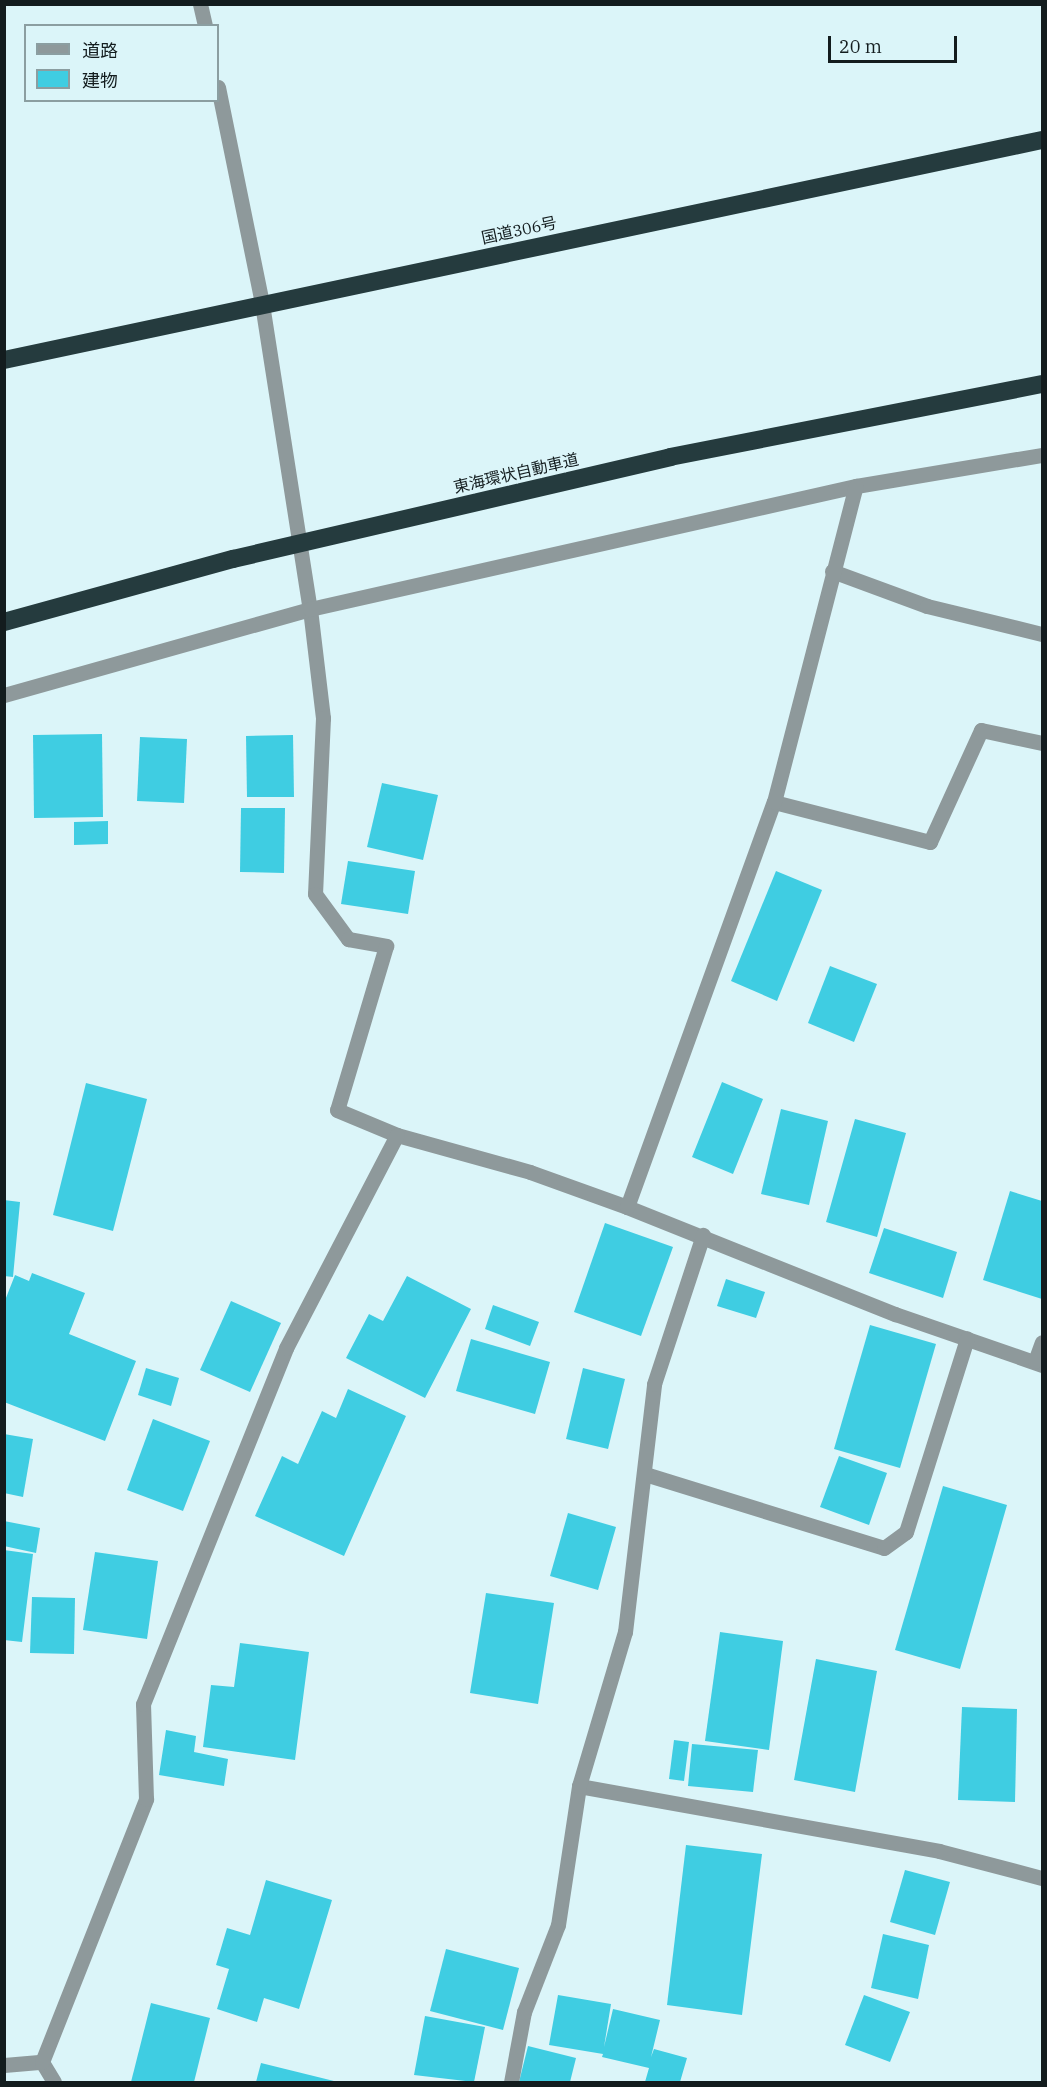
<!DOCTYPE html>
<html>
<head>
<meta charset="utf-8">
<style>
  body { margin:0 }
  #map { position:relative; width:1047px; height:2087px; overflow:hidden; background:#dbf5f9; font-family:"IBM Plex Serif","Noto Sans JP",serif }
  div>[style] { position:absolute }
  .building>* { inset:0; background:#3fcde2 }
  .lane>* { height:15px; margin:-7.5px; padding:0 7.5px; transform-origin:7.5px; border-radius:7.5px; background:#8e999b }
  .street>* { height:15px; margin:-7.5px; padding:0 7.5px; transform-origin:7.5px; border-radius:7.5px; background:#8e999b }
  .highway>* { height:18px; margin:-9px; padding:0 9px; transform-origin:9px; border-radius:9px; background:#253b3e }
  .highway-bridge>* { height:18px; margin:-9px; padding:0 9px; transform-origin:9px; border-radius:9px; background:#253b3e }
  span { translate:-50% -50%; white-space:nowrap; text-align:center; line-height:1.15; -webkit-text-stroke:5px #dbf5f9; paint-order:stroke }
  .street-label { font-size:16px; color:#131c1e }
  .frame { position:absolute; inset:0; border:6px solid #131c1e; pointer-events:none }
  .legend { position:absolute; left:24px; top:24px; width:195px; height:78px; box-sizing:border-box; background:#dbf5f9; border:2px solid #8b9ea1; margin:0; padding:8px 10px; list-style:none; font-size:18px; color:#131c1e }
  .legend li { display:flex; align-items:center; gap:12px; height:30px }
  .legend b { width:30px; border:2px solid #8b9ea1 }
  .scale { position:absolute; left:828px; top:36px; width:129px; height:27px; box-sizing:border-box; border:3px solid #131c1e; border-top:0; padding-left:8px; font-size:18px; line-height:21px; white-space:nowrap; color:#131c1e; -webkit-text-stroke:4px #dbf5f9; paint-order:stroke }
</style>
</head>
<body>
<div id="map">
  <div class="building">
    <i style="clip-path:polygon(102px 734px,103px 817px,34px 818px,33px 735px)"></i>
    <i style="clip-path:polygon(293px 735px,294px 797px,247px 797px,246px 736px)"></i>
    <i style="clip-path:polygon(140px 737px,187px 739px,184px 803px,137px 801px)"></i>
    <i style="clip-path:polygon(382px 783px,438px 795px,423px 860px,367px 847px)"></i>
    <i style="clip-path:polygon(241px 808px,285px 808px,284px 873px,240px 872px)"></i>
    <i style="clip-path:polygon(108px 821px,108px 844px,74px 845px,74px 822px)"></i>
    <i style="clip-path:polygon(348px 861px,415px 871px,408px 914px,341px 904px)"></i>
    <i style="clip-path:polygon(776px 871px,822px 890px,777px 1001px,731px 981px)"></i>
    <i style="clip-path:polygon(830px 966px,877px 984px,854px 1042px,808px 1023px)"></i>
    <i style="clip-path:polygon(722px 1082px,763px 1099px,733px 1174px,692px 1157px)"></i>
    <i style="clip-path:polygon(86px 1083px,147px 1099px,113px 1231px,53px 1215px)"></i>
    <i style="clip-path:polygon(781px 1109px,828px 1121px,809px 1205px,761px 1194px)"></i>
    <i style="clip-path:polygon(855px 1119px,906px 1133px,877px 1237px,826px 1222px)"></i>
    <i style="clip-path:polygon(1010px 1191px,1042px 1201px,1042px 1299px,983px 1280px)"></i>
    <i style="clip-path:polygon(4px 1200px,20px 1202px,13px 1277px,4px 1276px)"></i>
    <i style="clip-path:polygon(605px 1223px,673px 1247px,641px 1336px,574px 1312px)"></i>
    <i style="clip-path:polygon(884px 1228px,957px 1252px,943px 1298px,869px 1273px)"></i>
    <i style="clip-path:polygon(32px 1273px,85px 1293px,69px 1334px,136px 1361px,105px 1441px,4px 1402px,4px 1303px,15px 1275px,29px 1281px)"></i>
    <i style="clip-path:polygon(407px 1276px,471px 1309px,425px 1398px,346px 1358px,369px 1314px,383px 1321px)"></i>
    <i style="clip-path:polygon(726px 1279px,765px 1292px,756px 1318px,717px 1306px)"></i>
    <i style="clip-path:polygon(231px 1301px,281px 1323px,250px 1392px,200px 1370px)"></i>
    <i style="clip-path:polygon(493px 1305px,539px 1322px,530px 1346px,485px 1329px)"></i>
    <i style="clip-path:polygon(870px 1325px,936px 1344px,900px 1468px,834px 1449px)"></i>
    <i style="clip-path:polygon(471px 1339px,550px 1362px,535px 1414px,456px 1391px)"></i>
    <i style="clip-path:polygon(146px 1368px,179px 1378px,171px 1406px,138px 1395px)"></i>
    <i style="clip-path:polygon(583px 1368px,625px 1379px,608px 1449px,566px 1439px)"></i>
    <i style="clip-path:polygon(348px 1389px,406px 1416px,344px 1556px,255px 1516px,282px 1456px,298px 1464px,322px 1411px,336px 1418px)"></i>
    <i style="clip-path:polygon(153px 1419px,210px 1441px,183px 1511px,127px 1490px)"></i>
    <i style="clip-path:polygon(4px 1434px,33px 1439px,23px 1497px,4px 1493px)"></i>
    <i style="clip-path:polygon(839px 1456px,887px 1473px,869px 1525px,820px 1507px)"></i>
    <i style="clip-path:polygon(943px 1486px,1007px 1505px,960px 1669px,895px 1650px)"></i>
    <i style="clip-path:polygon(568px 1513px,616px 1527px,598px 1590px,550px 1576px)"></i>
    <i style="clip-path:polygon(4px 1521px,40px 1528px,36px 1553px,4px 1546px)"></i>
    <i style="clip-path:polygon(4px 1550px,33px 1554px,22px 1642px,4px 1640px)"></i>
    <i style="clip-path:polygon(95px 1552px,158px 1561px,147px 1639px,83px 1630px)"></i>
    <i style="clip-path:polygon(486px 1593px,554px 1603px,538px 1704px,470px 1693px)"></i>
    <i style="clip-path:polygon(32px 1597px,75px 1598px,74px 1654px,30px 1653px)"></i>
    <i style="clip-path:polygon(720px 1632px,783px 1641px,769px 1750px,705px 1741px)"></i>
    <i style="clip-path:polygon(240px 1643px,309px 1652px,295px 1760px,203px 1747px,211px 1685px,234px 1687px)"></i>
    <i style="clip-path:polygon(816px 1659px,877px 1671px,855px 1792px,794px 1780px)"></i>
    <i style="clip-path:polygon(962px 1707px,1017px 1709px,1015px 1802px,958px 1800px)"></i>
    <i style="clip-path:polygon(166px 1730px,196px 1736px,194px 1752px,228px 1759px,224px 1786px,159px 1775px)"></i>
    <i style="clip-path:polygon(674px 1740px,689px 1742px,684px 1781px,669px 1779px)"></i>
    <i style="clip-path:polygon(692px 1744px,758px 1750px,753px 1792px,688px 1786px)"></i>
    <i style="clip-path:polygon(686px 1845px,762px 1854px,742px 2015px,667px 2005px)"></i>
    <i style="clip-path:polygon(905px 1870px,950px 1882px,935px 1935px,890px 1922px)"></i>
    <i style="clip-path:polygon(266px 1880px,332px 1900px,299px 2009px,264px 1998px,257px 2022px,217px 2009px,229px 1969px,216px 1965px,227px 1928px,250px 1935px)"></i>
    <i style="clip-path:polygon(883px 1934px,929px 1945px,918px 1999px,871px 1988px)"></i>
    <i style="clip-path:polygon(446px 1949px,519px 1968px,503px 2030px,430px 2011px)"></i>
    <i style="clip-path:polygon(558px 1995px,611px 2004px,604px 2047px,613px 2009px,660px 2020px,651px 2057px,654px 2049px,687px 2058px,680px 2082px,645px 2082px,649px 2068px,602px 2057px,603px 2054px,549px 2045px)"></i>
    <i style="clip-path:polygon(864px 1995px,910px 2012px,890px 2062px,845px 2045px)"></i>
    <i style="clip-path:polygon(151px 2003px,210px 2018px,194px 2082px,131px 2082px)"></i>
    <i style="clip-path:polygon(425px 2016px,485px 2027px,474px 2082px,414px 2075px)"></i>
    <i style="clip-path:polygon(528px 2046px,576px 2058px,570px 2082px,519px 2082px)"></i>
    <i style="clip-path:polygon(261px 2063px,338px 2082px,256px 2082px)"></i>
  </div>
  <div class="lane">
    <i style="left:42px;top:2062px;width:23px;rotate:59deg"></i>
  </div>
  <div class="street">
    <i style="left:200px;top:4px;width:23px;rotate:77deg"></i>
    <i style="left:218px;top:87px;width:221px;rotate:78.5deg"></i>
    <i style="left:262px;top:304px;width:309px;rotate:81.1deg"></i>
    <i style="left:310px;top:609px;width:110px;rotate:83.2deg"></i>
    <i style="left:323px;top:718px;width:176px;rotate:92.6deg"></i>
    <i style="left:315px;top:894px;width:56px;rotate:53.7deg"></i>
    <i style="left:348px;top:939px;width:39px;rotate:10deg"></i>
    <i style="left:386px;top:946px;width:171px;rotate:106.6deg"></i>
    <i style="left:337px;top:1110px;width:65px;rotate:22.6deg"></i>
    <i style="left:397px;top:1135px;width:138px;rotate:15.5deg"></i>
    <i style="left:530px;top:1172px;width:103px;rotate:19.8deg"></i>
    <i style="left:627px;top:1207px;width:289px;rotate:21.8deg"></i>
    <i style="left:895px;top:1314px;width:156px;rotate:19.1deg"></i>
    <i style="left:832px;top:571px;width:101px;rotate:20.2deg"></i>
    <i style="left:927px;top:606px;width:118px;rotate:13.7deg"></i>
    <i style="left:4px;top:695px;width:318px;rotate:-15.7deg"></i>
    <i style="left:310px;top:609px;width:560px;rotate:-12.7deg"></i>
    <i style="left:856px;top:486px;width:189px;rotate:-9.5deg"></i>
    <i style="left:774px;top:802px;width:161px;rotate:14.4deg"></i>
    <i style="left:930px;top:842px;width:123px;rotate:-65.5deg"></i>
    <i style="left:981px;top:730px;width:62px;rotate:12deg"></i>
    <i style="left:627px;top:1207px;width:431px;rotate:-70.1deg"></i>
    <i style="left:774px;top:802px;width:326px;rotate:-75.5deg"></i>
    <i style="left:1035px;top:1361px;width:20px;rotate:-70deg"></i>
    <i style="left:645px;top:1474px;width:250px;rotate:17.2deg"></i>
    <i style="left:884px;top:1548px;width:27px;rotate:-36deg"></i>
    <i style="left:906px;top:1532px;width:203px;rotate:-72.5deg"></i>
    <i style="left:579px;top:1786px;width:366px;rotate:10.2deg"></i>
    <i style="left:939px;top:1851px;width:106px;rotate:14.7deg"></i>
    <i style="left:4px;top:2065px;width:38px;rotate:-5deg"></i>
    <i style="left:42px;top:2062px;width:283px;rotate:-68.4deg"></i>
    <i style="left:146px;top:1799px;width:95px;rotate:-91.8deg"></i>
    <i style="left:143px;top:1704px;width:384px;rotate:-68.1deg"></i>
    <i style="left:286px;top:1348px;width:240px;rotate:-62.5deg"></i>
    <i style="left:511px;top:2082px;width:71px;rotate:-79.5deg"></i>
    <i style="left:524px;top:2012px;width:93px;rotate:-68.7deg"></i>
    <i style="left:558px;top:1925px;width:141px;rotate:-81.4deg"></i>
    <i style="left:579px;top:1786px;width:161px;rotate:-73.4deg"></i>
    <i style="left:625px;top:1632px;width:250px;rotate:-83.3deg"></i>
    <i style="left:654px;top:1384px;width:157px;rotate:-71.8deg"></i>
  </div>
  <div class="highway">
    <i style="left:4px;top:360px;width:1061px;rotate:-11.97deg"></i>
  </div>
  <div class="highway-bridge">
    <i style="left:4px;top:622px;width:238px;rotate:-15.4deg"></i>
    <i style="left:233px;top:559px;width:449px;rotate:-13.1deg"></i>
    <i style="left:670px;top:457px;width:379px;rotate:-11.1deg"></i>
  </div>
  <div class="street-label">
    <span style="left:519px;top:230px;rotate:-12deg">国道306号</span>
    <span style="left:516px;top:473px;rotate:-13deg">東海環状自動車道</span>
  </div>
  <div class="frame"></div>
  <ul class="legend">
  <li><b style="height:8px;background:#8e999b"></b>道路</li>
  <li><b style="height:16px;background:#3fcde2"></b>建物</li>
  </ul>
  <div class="scale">20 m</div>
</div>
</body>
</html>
